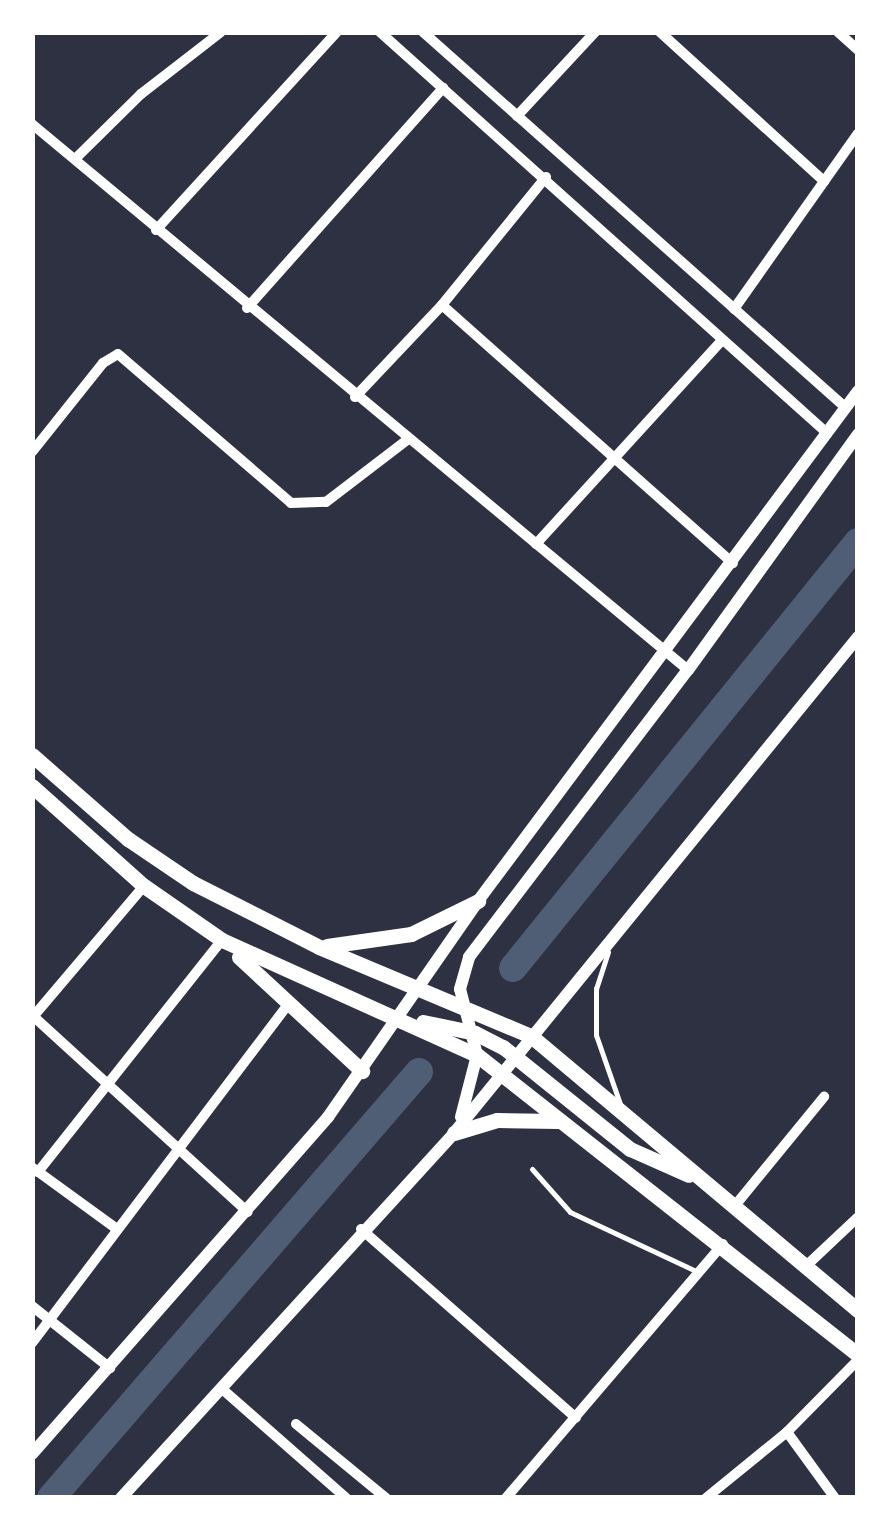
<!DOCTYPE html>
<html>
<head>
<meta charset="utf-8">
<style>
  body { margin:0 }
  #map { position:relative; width:890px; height:1530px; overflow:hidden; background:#2d3142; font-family:"Public Sans",sans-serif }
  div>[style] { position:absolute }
  .river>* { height:28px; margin:-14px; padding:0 14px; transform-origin:14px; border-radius:14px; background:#4f5d75 }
  .service>* { height:5px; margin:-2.5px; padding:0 2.5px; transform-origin:2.5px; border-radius:2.5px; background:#fff }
  .minor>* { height:10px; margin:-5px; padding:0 5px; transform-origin:5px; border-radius:5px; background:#fff }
  .tertiary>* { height:12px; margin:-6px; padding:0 6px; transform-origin:6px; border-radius:6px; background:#fff }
  .primary>* { height:15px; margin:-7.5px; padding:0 7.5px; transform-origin:7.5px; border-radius:7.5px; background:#fff }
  span { translate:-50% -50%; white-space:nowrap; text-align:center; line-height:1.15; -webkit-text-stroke:8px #fff; paint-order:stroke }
  .frame { position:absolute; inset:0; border:35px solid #fff; pointer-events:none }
</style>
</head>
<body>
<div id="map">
  <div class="river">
    <i style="left:513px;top:968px;width:548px;rotate:-51deg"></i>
    <i style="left:51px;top:1498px;width:563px;rotate:-49.18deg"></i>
  </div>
  <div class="service">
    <i style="left:608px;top:952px;width:38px;rotate:108deg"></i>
    <i style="left:596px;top:988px;width:47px;rotate:90deg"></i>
    <i style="left:596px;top:1035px;width:73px;rotate:70.8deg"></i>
    <i style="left:532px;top:1169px;width:57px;rotate:48.5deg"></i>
    <i style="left:570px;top:1212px;width:139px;rotate:25.1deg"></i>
  </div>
  <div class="minor">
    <i style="left:380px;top:32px;width:601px;rotate:41.9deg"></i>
    <i style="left:423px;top:32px;width:566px;rotate:41.63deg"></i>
    <i style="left:660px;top:32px;width:222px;rotate:42.3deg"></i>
    <i style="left:838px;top:32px;width:27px;rotate:42deg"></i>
    <i style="left:517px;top:116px;width:115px;rotate:-47.1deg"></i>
    <i style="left:32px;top:124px;width:853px;rotate:39.77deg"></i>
    <i style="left:75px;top:159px;width:93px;rotate:-44.6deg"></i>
    <i style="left:141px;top:94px;width:101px;rotate:-37.8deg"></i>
    <i style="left:156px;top:230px;width:268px;rotate:-47.6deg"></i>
    <i style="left:442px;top:305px;width:389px;rotate:41.6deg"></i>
    <i style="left:247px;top:308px;width:295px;rotate:-48.3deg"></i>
    <i style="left:734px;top:309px;width:215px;rotate:-54.8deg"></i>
    <i style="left:355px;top:397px;width:127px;rotate:-46.6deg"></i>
    <i style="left:442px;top:305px;width:165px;rotate:-50.9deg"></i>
    <i style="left:32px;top:452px;width:114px;rotate:-51.4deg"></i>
    <i style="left:103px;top:363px;width:17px;rotate:-31deg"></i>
    <i style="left:118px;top:354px;width:228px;rotate:40.7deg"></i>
    <i style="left:291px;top:503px;width:35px;rotate:-2deg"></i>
    <i style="left:326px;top:502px;width:102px;rotate:-37.4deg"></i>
    <i style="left:536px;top:544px;width:276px;rotate:-47.6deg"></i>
    <i style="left:32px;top:1015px;width:292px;rotate:42.4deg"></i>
    <i style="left:32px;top:1018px;width:173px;rotate:-49.7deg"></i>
    <i style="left:33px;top:1168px;width:104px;rotate:36deg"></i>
    <i style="left:38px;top:1172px;width:296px;rotate:-51.6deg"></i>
    <i style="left:733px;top:1208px;width:144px;rotate:-50.7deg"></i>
    <i style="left:361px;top:1229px;width:286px;rotate:41.3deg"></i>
    <i style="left:806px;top:1266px;width:71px;rotate:-43.3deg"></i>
    <i style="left:32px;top:1306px;width:100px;rotate:38.5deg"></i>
    <i style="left:32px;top:1343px;width:426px;rotate:-52.9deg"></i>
    <i style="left:221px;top:1388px;width:167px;rotate:41.3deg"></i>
    <i style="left:296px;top:1424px;width:117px;rotate:39.4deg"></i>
    <i style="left:787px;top:1432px;width:82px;rotate:54deg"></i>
    <i style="left:506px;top:1498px;width:334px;rotate:-49.5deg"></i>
    <i style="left:706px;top:1498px;width:104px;rotate:-39.2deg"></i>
    <i style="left:787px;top:1432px;width:101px;rotate:-45.4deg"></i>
  </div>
  <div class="tertiary">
    <i style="left:461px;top:1117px;width:64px;rotate:-75.5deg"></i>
    <i style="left:477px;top:1055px;width:68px;rotate:-104.4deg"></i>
    <i style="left:460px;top:989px;width:33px;rotate:-74deg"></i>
    <i style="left:469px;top:957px;width:361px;rotate:-52.7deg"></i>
    <i style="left:688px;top:670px;width:291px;rotate:-54.2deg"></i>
    <i style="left:32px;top:1454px;width:449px;rotate:-48.7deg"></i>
    <i style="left:328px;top:1117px;width:263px;rotate:-55.2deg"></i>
    <i style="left:478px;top:901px;width:636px;rotate:-53.31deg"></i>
    <i style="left:121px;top:1498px;width:494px;rotate:-47.6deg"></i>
    <i style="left:454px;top:1133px;width:640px;rotate:-50.84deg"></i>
  </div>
  <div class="primary">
    <i style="left:32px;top:755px;width:128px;rotate:41.2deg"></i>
    <i style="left:128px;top:839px;width:78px;rotate:34.1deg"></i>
    <i style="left:193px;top:883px;width:141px;rotate:26.9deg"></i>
    <i style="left:319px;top:947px;width:230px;rotate:22.8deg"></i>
    <i style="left:531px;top:1036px;width:427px;rotate:40deg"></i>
    <i style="left:32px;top:786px;width:150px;rotate:41.8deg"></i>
    <i style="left:144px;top:886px;width:95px;rotate:34.7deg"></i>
    <i style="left:222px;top:940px;width:280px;rotate:24.3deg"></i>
    <i style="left:477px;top:1055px;width:485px;rotate:38.2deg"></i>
    <i style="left:327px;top:946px;width:85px;rotate:-8.1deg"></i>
    <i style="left:411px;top:934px;width:75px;rotate:-26.2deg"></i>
    <i style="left:239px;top:957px;width:168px;rotate:42.8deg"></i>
    <i style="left:423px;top:1022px;width:53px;rotate:11.9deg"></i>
    <i style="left:475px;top:1033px;width:31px;rotate:27deg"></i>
    <i style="left:503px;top:1047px;width:163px;rotate:38.8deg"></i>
    <i style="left:630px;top:1149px;width:64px;rotate:23.8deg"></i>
    <i style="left:454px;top:1133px;width:45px;rotate:-16.8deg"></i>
    <i style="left:497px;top:1120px;width:61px;rotate:0.9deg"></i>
  </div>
  <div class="frame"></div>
</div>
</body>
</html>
